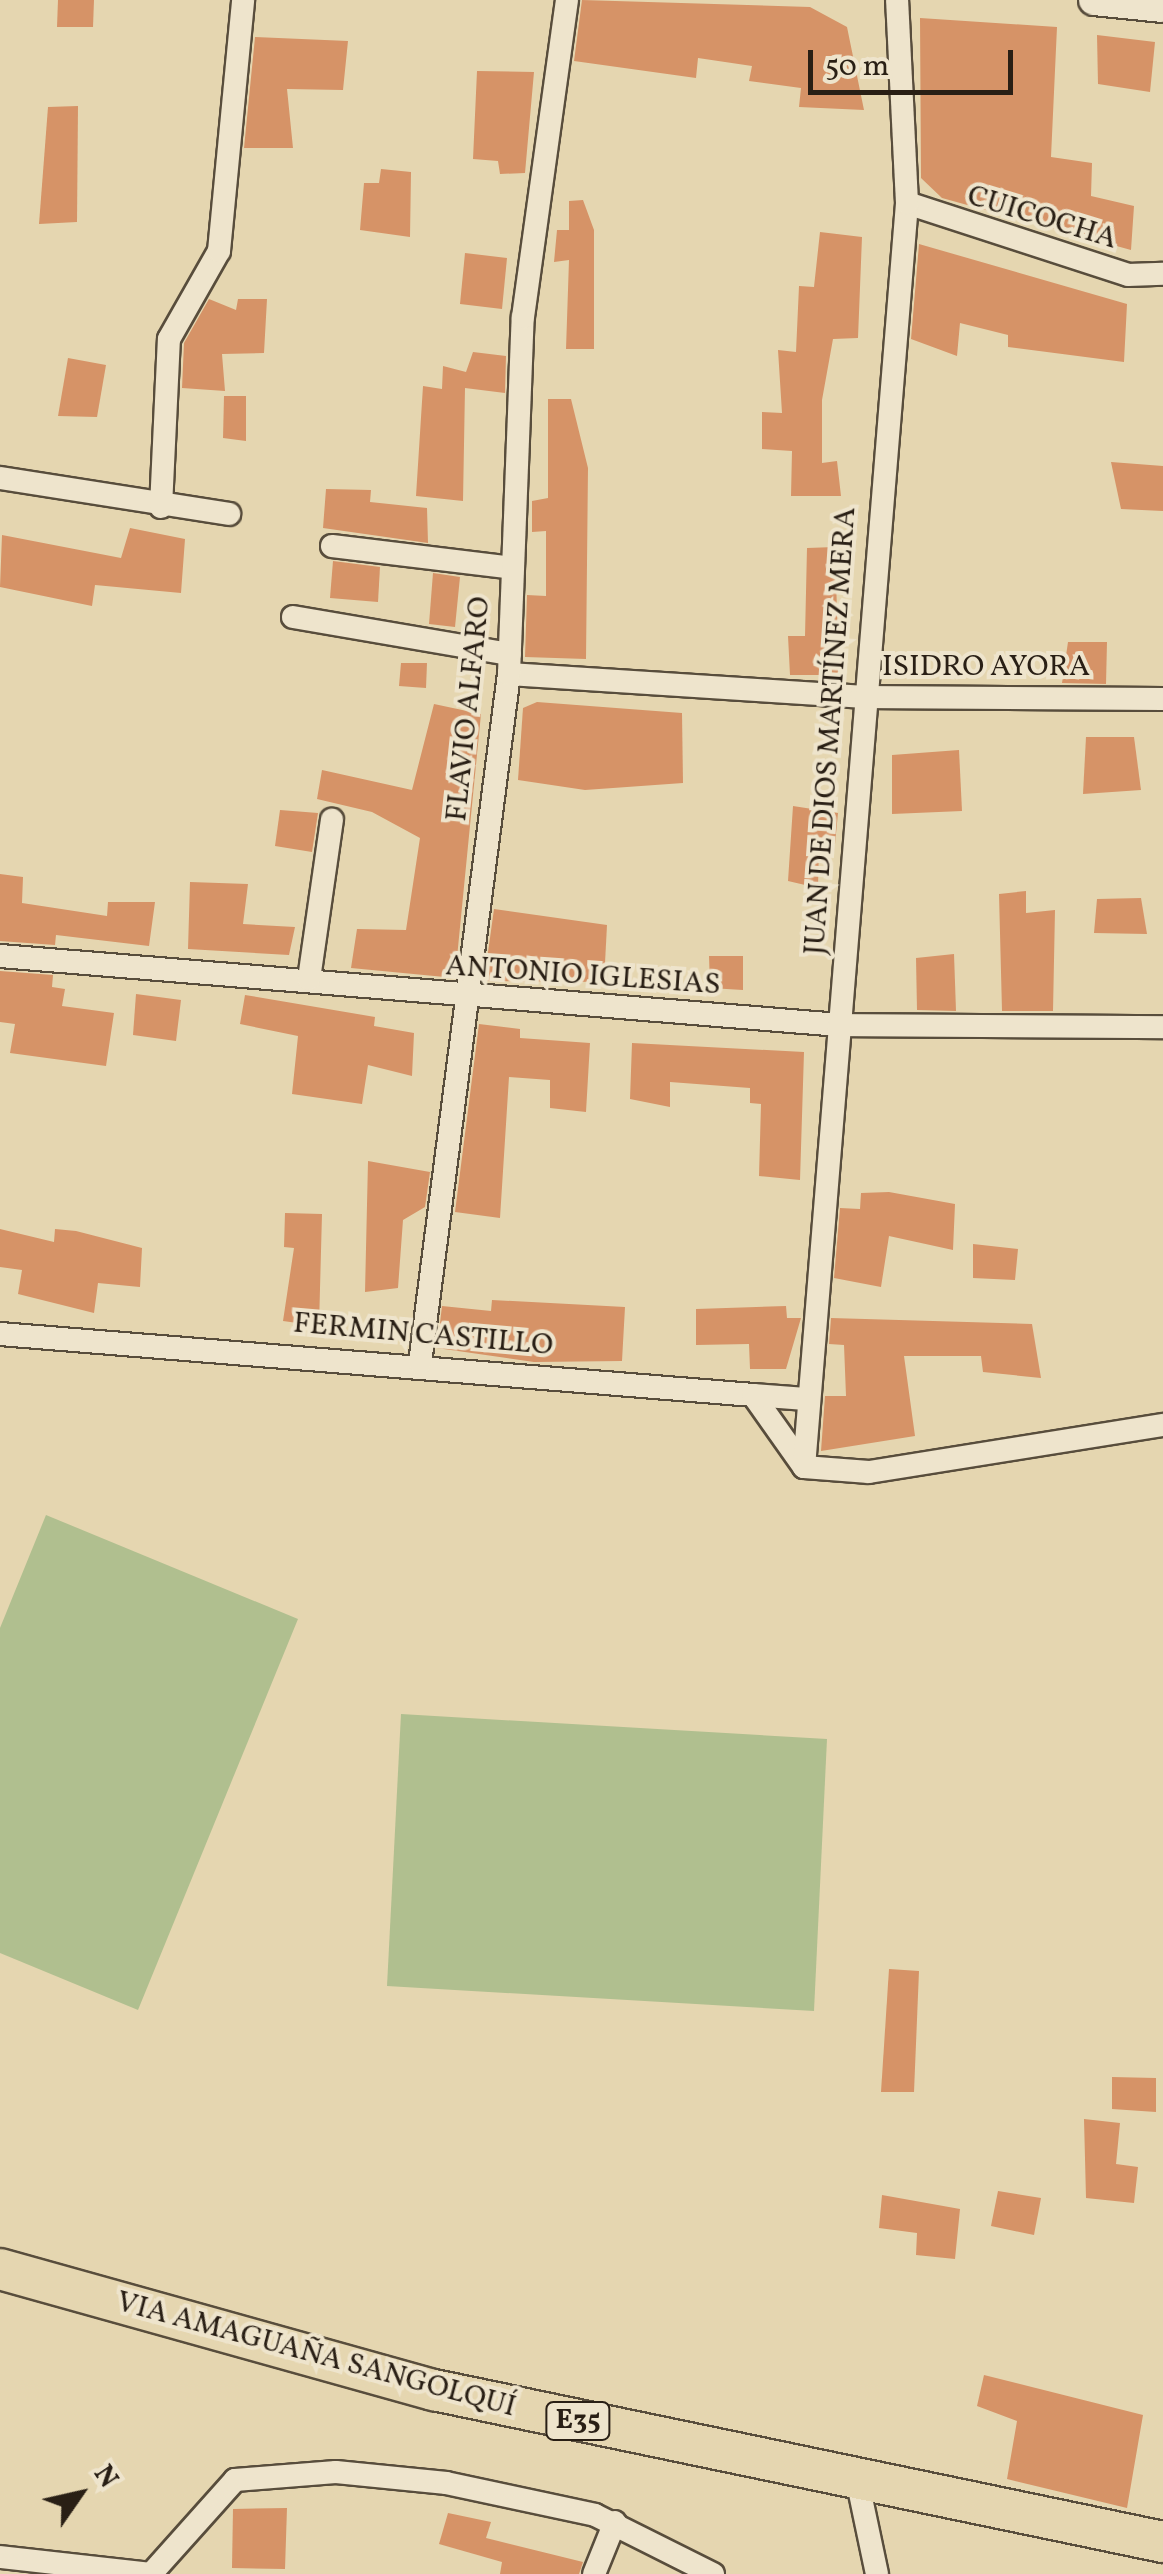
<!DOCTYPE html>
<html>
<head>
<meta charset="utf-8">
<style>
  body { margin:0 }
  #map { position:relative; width:1163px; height:2574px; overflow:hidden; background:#e5d6b0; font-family:Vollkorn,serif }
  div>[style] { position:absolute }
  .green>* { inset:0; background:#b0bf8f }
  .building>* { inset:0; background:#d69367 }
  .roads { filter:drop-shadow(2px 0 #584d3c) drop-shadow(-2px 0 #584d3c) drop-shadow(0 2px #584d3c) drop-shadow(0 -2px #584d3c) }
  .street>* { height:22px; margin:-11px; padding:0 11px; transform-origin:11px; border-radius:11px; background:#eee4cc }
  .secondary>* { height:30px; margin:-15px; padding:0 15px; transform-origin:15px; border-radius:15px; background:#eee4cc }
  .highway>* { height:40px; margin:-20px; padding:0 20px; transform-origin:20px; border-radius:20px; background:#e5d6b0 }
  span { translate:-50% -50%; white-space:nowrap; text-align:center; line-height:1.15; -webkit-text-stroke:8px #eee4cc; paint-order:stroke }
  .shield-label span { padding:2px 8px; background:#eee4cc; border:2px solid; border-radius:8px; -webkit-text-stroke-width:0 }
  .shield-label { font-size:28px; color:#291f15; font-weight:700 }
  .street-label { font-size:30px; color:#291f15 }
  .north { position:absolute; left:30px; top:2444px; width:100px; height:100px; -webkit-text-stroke:8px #eee4cc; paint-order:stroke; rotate:56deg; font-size:28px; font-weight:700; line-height:40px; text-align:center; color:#291f15 }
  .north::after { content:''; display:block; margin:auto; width:35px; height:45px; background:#291f15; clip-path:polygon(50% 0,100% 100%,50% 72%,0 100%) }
  .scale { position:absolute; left:808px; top:50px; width:205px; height:45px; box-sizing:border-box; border:5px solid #291f15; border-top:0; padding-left:12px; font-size:30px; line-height:35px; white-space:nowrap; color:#291f15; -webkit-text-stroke:8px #eee4cc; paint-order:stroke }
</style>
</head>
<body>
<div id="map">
  <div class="green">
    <i style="clip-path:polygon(46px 1515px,298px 1619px,138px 2010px,0 1953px,0 1628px)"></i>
    <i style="clip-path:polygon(401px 1714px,827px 1739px,814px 2011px,387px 1986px)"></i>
  </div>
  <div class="building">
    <i style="clip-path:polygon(58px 0,94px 0,93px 27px,57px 27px)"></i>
    <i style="clip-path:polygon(582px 0,810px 7px,847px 27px,864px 110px,799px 107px,801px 88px,749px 81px,752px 66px,698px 58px,696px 78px,574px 61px)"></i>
    <i style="clip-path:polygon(920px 18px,1057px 27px,1051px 157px,1092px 163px,1091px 196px,1134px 206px,1131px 250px,942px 198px,921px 178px)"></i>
    <i style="clip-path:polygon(1097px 35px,1155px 42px,1150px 92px,1098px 84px)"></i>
    <i style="clip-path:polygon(255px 37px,348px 41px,343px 90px,287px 89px,293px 148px,244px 148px)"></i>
    <i style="clip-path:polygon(477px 71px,534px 72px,525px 173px,500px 174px,498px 161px,473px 159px)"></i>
    <i style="clip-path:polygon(78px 106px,77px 222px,39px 224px,48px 107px)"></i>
    <i style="clip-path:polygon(381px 169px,411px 172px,410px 237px,360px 230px,364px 183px,379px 183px)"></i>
    <i style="clip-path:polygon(583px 200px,594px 230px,594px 349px,566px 349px,569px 260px,554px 262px,557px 230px,569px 230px,569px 201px)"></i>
    <i style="clip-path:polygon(820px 232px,862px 237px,858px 338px,833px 339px,822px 400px,822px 463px,837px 461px,841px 496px,791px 496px,792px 451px,762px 449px,762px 412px,782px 413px,778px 350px,796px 352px,799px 286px,814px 287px)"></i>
    <i style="clip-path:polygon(919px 244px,1127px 304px,1124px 362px,1008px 347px,1008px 335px,960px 323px,957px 356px,911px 339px)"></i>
    <i style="clip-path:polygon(465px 253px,507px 258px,502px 309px,460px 304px)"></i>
    <i style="clip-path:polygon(209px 299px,236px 310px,238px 299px,267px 299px,264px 353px,222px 354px,225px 391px,182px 388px,184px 343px)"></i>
    <i style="clip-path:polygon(473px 352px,506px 356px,505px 393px,465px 388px,463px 501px,416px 496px,423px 386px,442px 389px,443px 366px,466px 372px)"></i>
    <i style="clip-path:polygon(68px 358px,106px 365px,97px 417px,58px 416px)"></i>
    <i style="clip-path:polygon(224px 396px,246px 396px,246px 441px,223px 438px)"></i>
    <i style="clip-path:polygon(548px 399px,571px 399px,588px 468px,586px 659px,525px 657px,527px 595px,546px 596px,546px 531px,532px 532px,532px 501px,548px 498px)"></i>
    <i style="clip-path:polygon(1111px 462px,1163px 466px,1163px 511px,1121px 509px)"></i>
    <i style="clip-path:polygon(326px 489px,371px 490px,370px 502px,427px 508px,428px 543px,323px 528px)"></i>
    <i style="clip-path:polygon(130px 528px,185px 539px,181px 593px,95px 585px,92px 606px,0 587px,2px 535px,121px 558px)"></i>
    <i style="clip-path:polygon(835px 547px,839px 675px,790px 675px,788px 636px,805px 636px,807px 548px)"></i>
    <i style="clip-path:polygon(333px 561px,380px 567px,378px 602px,330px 598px)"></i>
    <i style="clip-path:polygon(433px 573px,460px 577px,455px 627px,429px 624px)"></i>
    <i style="clip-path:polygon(1068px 642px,1107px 642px,1106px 684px,1062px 683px)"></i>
    <i style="clip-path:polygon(401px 663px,427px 663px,426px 688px,399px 686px)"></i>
    <i style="clip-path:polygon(537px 702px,682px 713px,683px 783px,585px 790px,518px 780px,523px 708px)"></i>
    <i style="clip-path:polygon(434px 704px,481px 714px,455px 978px,351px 968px,357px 929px,406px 930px,420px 838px,372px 812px,317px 799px,322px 770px,412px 790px)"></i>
    <i style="clip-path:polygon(1086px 737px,1134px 737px,1141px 790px,1083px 794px)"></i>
    <i style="clip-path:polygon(959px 750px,962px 811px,892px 814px,892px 755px)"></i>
    <i style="clip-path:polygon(793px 806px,838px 813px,835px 844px,819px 844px,818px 888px,788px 881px)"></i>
    <i style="clip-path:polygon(280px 810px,318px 813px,312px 852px,275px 846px)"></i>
    <i style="clip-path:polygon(0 874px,23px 877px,22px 903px,107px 916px,108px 902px,155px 902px,149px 946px,56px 935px,55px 945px,0 941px)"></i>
    <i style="clip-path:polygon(190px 882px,248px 884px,243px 924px,295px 927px,289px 955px,188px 949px)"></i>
    <i style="clip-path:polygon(1026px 891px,1026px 913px,1055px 910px,1053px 1011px,1002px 1011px,999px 894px)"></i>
    <i style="clip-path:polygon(1141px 898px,1147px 934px,1094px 933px,1097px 899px)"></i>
    <i style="clip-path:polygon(494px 909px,607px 925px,604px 982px,484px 981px)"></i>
    <i style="clip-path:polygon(954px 954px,956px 1011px,917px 1010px,916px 958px)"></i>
    <i style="clip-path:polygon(709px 956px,743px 956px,743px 990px,710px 988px)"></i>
    <i style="clip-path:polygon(0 971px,53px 975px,52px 987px,65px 989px,62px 1006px,114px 1013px,106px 1066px,10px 1053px,15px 1024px,0 1022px)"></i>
    <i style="clip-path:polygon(136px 994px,181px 1000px,176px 1041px,133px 1035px)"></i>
    <i style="clip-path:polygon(245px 995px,375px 1017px,374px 1026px,414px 1033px,412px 1076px,368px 1065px,362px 1104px,292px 1094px,298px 1036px,240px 1024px)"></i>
    <i style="clip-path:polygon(479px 1024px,520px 1029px,520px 1038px,590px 1043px,586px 1112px,550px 1108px,550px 1080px,509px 1077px,500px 1218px,455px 1212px)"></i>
    <i style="clip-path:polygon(632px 1043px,804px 1052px,800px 1180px,759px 1176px,761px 1104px,750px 1103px,750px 1088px,670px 1082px,670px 1107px,630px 1099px)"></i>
    <i style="clip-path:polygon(368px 1161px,430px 1172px,425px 1207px,403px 1220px,398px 1288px,365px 1292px)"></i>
    <i style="clip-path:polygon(889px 1192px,955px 1204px,953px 1250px,889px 1236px,881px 1287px,834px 1278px,840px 1208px,860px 1209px,861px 1193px)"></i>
    <i style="clip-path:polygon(285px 1213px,322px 1214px,319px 1326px,283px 1321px,294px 1248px,284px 1247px)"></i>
    <i style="clip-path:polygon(0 1229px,54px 1242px,55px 1229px,76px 1231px,142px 1248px,140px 1287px,98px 1283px,94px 1313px,18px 1294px,22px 1270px,0 1267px)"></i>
    <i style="clip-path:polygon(973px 1244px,1018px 1249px,1015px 1280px,973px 1278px)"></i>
    <i style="clip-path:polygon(492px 1300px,625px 1307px,622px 1361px,534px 1362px,437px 1348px,442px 1306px,491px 1311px)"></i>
    <i style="clip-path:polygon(786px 1306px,787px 1318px,801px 1318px,786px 1369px,750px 1369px,749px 1344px,696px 1345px,696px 1309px)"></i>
    <i style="clip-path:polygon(831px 1318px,1032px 1324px,1041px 1378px,983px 1372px,981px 1356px,904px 1356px,915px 1436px,821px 1451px,825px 1396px,846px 1396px,844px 1345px,829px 1344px)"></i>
    <i style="clip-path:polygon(889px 1969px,919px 1971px,914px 2092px,881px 2092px)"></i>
    <i style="clip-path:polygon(1112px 2077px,1156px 2078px,1156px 2112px,1112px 2109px)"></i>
    <i style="clip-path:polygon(1084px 2119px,1120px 2123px,1116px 2164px,1138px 2167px,1134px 2203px,1086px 2198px)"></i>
    <i style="clip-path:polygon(998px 2191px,1041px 2198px,1034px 2235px,991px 2226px)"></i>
    <i style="clip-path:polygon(882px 2195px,960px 2209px,955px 2259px,916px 2255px,917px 2233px,879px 2228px)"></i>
    <i style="clip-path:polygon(984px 2375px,1143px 2415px,1127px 2508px,1007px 2479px,1017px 2421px,977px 2406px)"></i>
    <i style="clip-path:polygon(287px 2508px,285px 2569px,232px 2568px,233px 2509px)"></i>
    <i style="clip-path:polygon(448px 2513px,491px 2522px,486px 2538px,583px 2562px,579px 2574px,500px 2574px,502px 2562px,439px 2544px)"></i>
  </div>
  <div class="roads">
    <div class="street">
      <i style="left:907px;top:203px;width:232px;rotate:18deg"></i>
      <i style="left:1128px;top:275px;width:35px;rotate:-2deg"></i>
      <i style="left:0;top:478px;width:232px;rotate:8.9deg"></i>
      <i style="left:161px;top:507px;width:168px;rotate:-87.3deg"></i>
      <i style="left:169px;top:339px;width:101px;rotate:-60.4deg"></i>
      <i style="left:219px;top:251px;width:252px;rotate:-84.5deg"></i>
      <i style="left:332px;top:546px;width:182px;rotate:6.9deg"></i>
      <i style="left:293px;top:617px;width:220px;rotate:9.7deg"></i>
      <i style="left:509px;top:674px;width:353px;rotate:3.7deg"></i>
      <i style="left:861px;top:697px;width:302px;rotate:0.4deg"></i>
      <i style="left:0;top:956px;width:842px;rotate:4.7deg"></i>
      <i style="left:839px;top:1025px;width:324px;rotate:0.4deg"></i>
      <i style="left:309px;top:979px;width:161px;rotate:-81.8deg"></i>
      <i style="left:0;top:1334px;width:755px;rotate:4.63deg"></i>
      <i style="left:753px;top:1395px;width:88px;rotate:54.7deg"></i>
      <i style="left:420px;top:1363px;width:695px;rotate:-82.64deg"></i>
      <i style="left:509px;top:674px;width:357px;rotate:-87.8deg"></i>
      <i style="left:523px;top:317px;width:320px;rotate:-82.1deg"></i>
      <i style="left:753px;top:1395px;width:53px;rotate:4.3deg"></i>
      <i style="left:804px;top:1467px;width:1268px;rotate:-85.34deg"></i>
      <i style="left:907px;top:203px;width:203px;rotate:-92.8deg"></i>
      <i style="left:804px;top:1467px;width:65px;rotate:4.4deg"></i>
      <i style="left:869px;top:1472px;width:298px;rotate:-9.1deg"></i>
      <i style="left:857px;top:2479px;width:97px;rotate:78.1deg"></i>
      <i style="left:0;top:2557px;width:152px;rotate:6.4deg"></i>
      <i style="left:151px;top:2574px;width:126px;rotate:-48.2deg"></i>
      <i style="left:235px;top:2480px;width:101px;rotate:-4.5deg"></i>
      <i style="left:336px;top:2472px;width:111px;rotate:5.7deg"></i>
      <i style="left:446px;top:2483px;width:152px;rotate:12.1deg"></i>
      <i style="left:595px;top:2515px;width:132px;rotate:26.6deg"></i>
      <i style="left:594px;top:2574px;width:56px;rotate:-68deg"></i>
    </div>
    <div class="secondary">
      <i style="left:1094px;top:0;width:69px;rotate:5.8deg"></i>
    </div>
    <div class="highway">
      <i style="left:0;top:2269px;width:451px;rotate:15.6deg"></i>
      <i style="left:434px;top:2390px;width:745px;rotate:11.78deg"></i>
    </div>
  </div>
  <div class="shield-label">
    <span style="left:578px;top:2421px">E35</span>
  </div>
  <div class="street-label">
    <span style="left:1042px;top:218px;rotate:17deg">CUICOCHA</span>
    <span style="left:986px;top:667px">ISIDRO AYORA</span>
    <span style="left:469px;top:709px;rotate:-84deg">FLAVIO ALFARO</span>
    <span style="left:831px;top:731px;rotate:-86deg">JUAN DE DIOS MARTÍNEZ MERA</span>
    <span style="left:583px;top:976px;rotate:4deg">ANTONIO IGLESIAS</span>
    <span style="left:423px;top:1335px;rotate:5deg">FERMIN CASTILLO</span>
    <span style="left:316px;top:2355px;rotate:15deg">VIA AMAGUAÑA SANGOLQUÍ</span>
  </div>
  <div class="north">N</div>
  <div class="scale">50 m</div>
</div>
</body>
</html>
